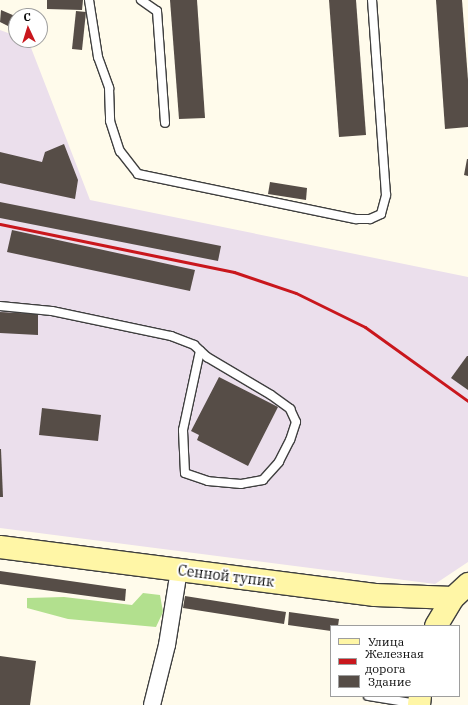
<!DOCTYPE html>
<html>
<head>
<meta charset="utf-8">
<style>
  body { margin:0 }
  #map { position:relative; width:468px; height:705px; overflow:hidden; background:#fffbeb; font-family:"IBM Plex Serif",serif }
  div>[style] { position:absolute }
  .industrial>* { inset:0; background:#ebdfec }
  .forest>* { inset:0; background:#b2e08e }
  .building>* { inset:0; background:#564d47 }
  .roads { filter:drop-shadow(1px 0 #3f3f3f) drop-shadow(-1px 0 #3f3f3f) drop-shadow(0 1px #3f3f3f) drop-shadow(0 -1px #3f3f3f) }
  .service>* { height:8px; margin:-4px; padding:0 4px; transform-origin:4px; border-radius:4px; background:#fff }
  .minor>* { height:16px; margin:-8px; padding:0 8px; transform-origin:8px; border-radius:8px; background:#fff }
  .secondary>* { height:22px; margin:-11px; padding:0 11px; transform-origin:11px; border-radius:11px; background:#fff6a6 }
  .rail>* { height:3px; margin:-1.5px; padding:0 1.5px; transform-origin:1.5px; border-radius:1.5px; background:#c9171d }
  span { translate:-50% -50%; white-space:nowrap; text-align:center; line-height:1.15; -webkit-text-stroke:4px #fff; paint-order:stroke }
  .street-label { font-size:14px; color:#0c0c0c }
  .legend { position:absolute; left:330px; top:625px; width:130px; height:72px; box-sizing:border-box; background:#fff; border:1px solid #9e9e9e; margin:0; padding:5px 7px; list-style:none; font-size:12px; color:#0c0c0c }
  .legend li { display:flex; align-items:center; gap:8px; height:20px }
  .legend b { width:20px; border:1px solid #9e9e9e }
  .north { position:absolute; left:8px; top:8px; width:40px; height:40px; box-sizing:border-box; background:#fff; border:1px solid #9e9e9e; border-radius:50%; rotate:356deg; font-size:11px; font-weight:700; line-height:16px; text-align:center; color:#0c0c0c }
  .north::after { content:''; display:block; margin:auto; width:14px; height:18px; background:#c9171d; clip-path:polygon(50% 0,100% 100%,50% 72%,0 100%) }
</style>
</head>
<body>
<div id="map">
  <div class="industrial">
    <i style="clip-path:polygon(0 30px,16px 36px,16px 40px,28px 40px,90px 200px,468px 277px,468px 562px,435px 584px,0 528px)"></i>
  </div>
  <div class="forest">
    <i style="clip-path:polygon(143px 593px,160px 595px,163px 612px,156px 627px,68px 619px,27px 608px,27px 598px,64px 597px,132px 605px)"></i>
  </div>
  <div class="building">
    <i style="clip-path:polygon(47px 0,83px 0,82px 10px,47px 9px)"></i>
    <i style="clip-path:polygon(170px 0,197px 0,205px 118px,179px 119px)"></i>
    <i style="clip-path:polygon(329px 0,356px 0,366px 135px,339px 137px)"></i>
    <i style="clip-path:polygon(436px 0,462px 0,468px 80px,468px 127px,445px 129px)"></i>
    <i style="clip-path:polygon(1px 10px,15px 16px,10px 27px,0 22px)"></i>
    <i style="clip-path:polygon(76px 11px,86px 12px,82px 50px,72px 49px)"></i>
    <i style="clip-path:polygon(64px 144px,78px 180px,75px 199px,0 183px,0 152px,42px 162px,45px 152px)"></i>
    <i style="clip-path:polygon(467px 159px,468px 159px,468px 176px,464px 175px)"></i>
    <i style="clip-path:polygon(270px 182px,307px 188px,306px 200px,268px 194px)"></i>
    <i style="clip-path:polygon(0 202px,221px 246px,218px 261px,0 218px)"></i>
    <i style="clip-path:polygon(12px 230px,195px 270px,190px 291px,7px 252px)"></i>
    <i style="clip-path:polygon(0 312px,38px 314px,38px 335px,0 333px)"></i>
    <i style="clip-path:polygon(467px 356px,468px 356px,468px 390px,451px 378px)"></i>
    <i style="clip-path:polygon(219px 377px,278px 407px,248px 466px,197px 440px,199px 435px,191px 431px)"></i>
    <i style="clip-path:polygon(42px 408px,101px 415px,98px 441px,39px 435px)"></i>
    <i style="clip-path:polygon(0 449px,1px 449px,3px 497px,0 497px)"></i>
    <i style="clip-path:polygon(0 571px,126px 589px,125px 601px,0 584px)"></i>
    <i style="clip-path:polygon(185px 596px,286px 612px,284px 624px,183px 608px)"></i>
    <i style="clip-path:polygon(289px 612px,339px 619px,338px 626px,331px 626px,331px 631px,288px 625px)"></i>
    <i style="clip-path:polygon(0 656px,36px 661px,30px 705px,0 705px)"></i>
  </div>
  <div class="roads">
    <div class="service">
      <i style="left:89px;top:0;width:58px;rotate:81deg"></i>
      <i style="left:98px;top:57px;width:33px;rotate:70deg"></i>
      <i style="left:109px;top:88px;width:33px;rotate:88deg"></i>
      <i style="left:110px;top:121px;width:32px;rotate:72deg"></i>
      <i style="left:120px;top:151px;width:29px;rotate:52deg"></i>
      <i style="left:138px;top:174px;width:223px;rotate:11.7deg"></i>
      <i style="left:356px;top:219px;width:14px"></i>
      <i style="left:370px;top:219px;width:12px;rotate:-24deg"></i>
      <i style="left:381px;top:214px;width:20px;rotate:-75deg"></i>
      <i style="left:386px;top:195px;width:196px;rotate:-94.1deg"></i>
      <i style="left:141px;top:0;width:19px;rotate:35deg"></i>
      <i style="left:157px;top:11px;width:112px;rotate:85.9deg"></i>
      <i style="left:0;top:306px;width:52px;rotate:5.5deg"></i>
      <i style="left:52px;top:311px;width:122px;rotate:11.9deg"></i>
      <i style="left:171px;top:336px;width:25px;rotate:21deg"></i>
      <i style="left:194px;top:345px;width:18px;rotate:43deg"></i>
      <i style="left:207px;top:357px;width:74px;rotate:30.7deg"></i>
      <i style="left:271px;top:395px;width:24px;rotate:36deg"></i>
      <i style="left:290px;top:409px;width:14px;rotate:65deg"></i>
      <i style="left:296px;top:422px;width:19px;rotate:108deg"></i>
      <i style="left:290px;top:440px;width:25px;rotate:117deg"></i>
      <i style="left:279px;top:462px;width:24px;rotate:132deg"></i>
      <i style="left:263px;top:480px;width:22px;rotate:170deg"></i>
      <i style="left:241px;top:484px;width:33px;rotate:-175deg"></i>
      <i style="left:208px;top:481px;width:24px;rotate:-161deg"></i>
      <i style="left:185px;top:473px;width:43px;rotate:-92.7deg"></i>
      <i style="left:183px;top:430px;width:81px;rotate:-77.9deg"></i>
      <i style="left:368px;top:696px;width:51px;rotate:9.1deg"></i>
    </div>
    <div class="minor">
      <i style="left:152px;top:705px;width:62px;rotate:-76deg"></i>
      <i style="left:167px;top:645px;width:76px;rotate:-80.9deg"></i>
    </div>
    <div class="secondary">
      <i style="left:0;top:547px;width:378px;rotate:7.3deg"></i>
      <i style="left:375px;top:595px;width:78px;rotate:2.2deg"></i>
      <i style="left:436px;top:626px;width:33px;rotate:-59deg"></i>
      <i style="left:453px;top:598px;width:21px;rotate:-43deg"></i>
      <i style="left:419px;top:705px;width:9px;rotate:-84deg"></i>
    </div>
  </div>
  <div class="rail">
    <i style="left:0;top:224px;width:239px;rotate:11.6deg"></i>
    <i style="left:234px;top:272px;width:65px;rotate:18.7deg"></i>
    <i style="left:296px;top:293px;width:77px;rotate:26.2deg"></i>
    <i style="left:365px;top:327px;width:127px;rotate:35.7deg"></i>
  </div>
  <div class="street-label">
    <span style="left:226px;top:576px;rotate:7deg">Сенной тупик</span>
  </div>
  <ul class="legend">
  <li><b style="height:5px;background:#fff6a6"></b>Улица</li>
  <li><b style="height:5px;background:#c9171d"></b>Железная дорога</li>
  <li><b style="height:11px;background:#564d47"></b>Здание</li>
  </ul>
  <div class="north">С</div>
</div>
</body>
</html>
